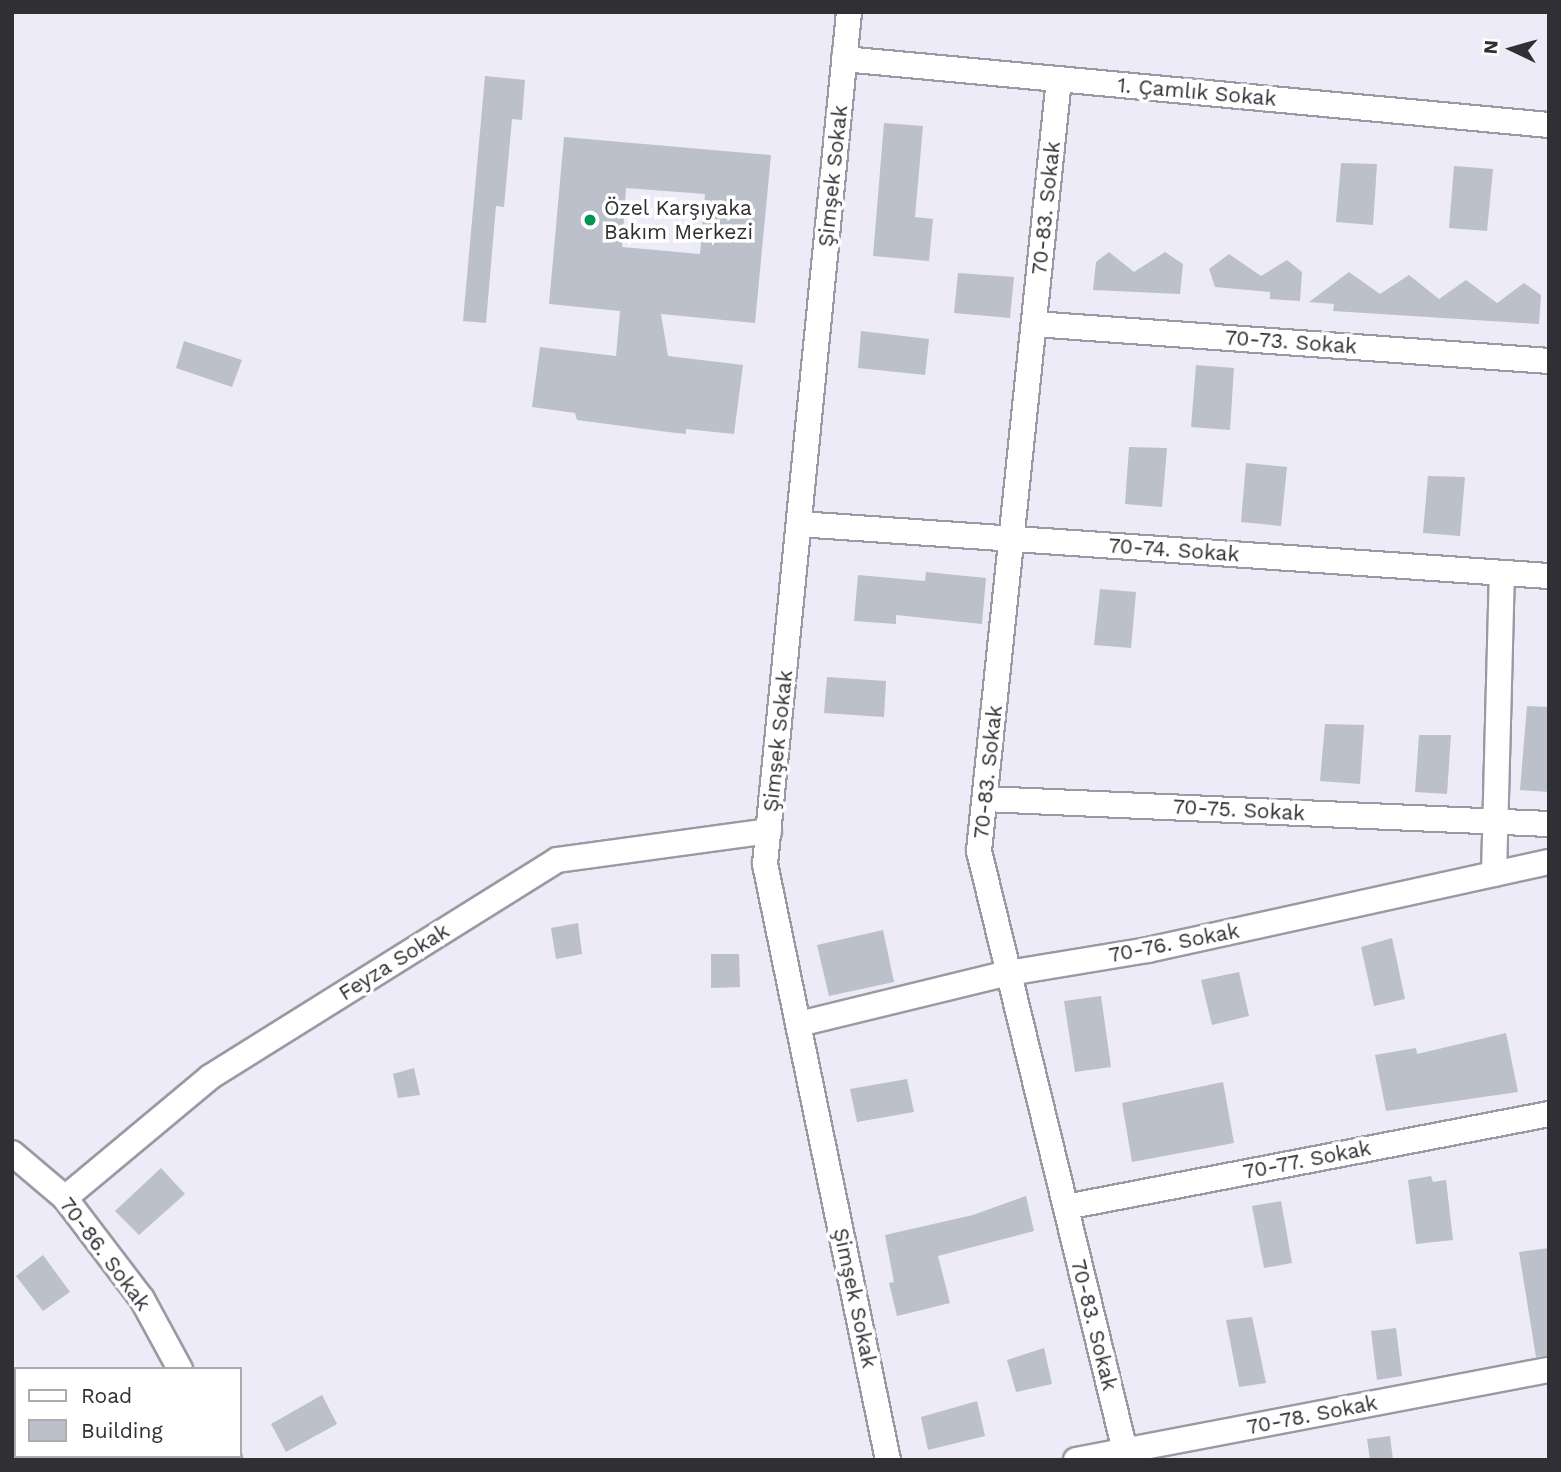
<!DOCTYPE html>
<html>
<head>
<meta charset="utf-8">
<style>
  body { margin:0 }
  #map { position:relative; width:1561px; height:1472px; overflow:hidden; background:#edebf7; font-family:"Work Sans",sans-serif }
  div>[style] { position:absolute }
  .building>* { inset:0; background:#bbc0cb }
  .roads { filter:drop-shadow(2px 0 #9b9aa4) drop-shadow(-2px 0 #9b9aa4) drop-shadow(0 2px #9b9aa4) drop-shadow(0 -2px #9b9aa4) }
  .street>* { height:24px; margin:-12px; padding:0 12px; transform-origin:12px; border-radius:12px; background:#fff }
  .dots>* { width:19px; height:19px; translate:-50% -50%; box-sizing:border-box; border:4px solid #fff; border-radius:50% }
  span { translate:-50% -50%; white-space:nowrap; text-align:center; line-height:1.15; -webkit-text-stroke:7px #fff; paint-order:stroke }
  .street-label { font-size:21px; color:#303034 }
  .poi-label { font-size:21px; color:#303034 }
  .left { translate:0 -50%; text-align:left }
  .frame { position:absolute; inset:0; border:14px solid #303034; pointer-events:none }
  .legend { position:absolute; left:14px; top:1367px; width:228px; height:91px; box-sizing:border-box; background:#fff; border:2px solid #acacae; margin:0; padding:9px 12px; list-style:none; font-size:21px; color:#303034 }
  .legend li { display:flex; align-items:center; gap:14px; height:35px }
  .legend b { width:35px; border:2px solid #acacae }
  .north { position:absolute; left:1477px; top:14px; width:70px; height:70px; -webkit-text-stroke:5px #fff; paint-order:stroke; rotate:275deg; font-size:19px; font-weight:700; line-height:28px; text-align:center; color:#303034 }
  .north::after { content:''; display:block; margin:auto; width:24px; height:32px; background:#303034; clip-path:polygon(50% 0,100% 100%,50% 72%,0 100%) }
</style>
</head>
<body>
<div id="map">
  <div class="building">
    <i style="clip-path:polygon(485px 76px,525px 80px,522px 120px,512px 119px,504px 207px,496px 206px,486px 323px,463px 321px)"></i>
    <i style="clip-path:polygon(884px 123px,923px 126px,915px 217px,933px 219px,929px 261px,873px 256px)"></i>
    <i style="clip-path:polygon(evenodd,564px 137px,771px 155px,755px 323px,661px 314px,668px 356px,743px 365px,734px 434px,686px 429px,686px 434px,668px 432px,577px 420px,575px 413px,532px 407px,540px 347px,616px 356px,620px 311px,549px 304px,564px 137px,626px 188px,705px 194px,700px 254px,622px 247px,626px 188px)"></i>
    <i style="clip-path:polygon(1341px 163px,1377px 164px,1373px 225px,1336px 222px)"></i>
    <i style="clip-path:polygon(1454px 166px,1493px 169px,1487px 231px,1449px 228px)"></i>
    <i style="clip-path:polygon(1109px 252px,1134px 272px,1165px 252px,1183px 264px,1180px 294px,1093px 290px,1096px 262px)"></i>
    <i style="clip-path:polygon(1229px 254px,1261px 276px,1287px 260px,1302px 272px,1300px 301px,1270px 299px,1270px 292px,1215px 287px,1209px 269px)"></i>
    <i style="clip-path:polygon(1349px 272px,1380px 294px,1409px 275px,1439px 299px,1466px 280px,1497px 303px,1524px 283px,1541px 295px,1539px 324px,1333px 311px,1334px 304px,1309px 302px)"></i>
    <i style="clip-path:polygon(958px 273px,1014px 277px,1010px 318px,954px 313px)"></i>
    <i style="clip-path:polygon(861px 331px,929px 339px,925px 375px,858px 368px)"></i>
    <i style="clip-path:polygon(184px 341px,242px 360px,232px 387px,176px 368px)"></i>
    <i style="clip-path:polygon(1196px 365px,1234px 368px,1230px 430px,1191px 427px)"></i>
    <i style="clip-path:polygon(1129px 447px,1167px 448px,1162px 507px,1125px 504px)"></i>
    <i style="clip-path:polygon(1246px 463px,1287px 467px,1281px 526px,1241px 522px)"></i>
    <i style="clip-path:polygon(1428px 476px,1465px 477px,1460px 536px,1423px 533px)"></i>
    <i style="clip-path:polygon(926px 572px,986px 578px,982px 624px,896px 615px,896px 624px,854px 621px,858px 575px,925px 581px)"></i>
    <i style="clip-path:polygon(1100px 589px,1136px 592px,1131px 648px,1094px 645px)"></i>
    <i style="clip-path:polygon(827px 677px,886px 681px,884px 717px,824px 713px)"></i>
    <i style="clip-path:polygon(1527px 706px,1549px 707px,1549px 792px,1520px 790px)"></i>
    <i style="clip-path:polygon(1325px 724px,1364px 725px,1360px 784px,1320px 781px)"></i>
    <i style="clip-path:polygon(1419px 735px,1451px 735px,1447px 794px,1415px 792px)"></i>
    <i style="clip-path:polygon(578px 923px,582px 954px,556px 959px,551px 928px)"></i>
    <i style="clip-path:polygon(883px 930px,894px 982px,829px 996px,817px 945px)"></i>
    <i style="clip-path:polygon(1392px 938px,1405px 999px,1374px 1006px,1361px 947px)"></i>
    <i style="clip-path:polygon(711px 954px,739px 954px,740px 987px,711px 988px)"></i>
    <i style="clip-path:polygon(1239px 972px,1249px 1016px,1212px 1025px,1201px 980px)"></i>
    <i style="clip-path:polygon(1101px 996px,1111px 1067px,1075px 1072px,1064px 1001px)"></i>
    <i style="clip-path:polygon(1506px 1033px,1518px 1092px,1386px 1111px,1375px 1055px,1416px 1048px,1417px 1054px)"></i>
    <i style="clip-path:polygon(414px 1068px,420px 1095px,398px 1098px,393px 1074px)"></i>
    <i style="clip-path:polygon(907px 1079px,914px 1112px,857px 1122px,850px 1089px)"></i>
    <i style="clip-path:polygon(1223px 1082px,1234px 1143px,1132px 1162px,1122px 1103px)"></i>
    <i style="clip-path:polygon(161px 1168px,185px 1194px,139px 1235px,115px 1211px)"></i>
    <i style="clip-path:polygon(1431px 1176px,1433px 1182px,1446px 1180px,1453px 1240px,1416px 1244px,1408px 1180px)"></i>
    <i style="clip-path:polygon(1026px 1196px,1034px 1231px,938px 1256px,950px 1303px,897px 1316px,889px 1283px,894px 1282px,885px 1235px,973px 1215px)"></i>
    <i style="clip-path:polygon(1281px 1201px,1292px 1263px,1264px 1268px,1252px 1206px)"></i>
    <i style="clip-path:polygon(1549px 1248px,1549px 1355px,1536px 1357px,1519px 1252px)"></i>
    <i style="clip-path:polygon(43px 1255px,70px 1292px,43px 1311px,16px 1276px)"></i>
    <i style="clip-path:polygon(1252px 1317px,1266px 1383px,1239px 1387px,1226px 1320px)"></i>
    <i style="clip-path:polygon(1396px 1328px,1402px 1376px,1377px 1380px,1371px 1331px)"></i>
    <i style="clip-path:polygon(1044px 1348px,1052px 1384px,1016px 1392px,1007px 1360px)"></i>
    <i style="clip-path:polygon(322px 1395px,337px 1424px,286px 1452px,271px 1424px)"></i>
    <i style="clip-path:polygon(977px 1401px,985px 1436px,928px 1450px,921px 1417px)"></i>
    <i style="clip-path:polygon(1390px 1436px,1393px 1460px,1370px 1460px,1367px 1439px)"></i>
  </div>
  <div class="roads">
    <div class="street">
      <i style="left:849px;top:12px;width:856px;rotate:95.63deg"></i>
      <i style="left:765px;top:864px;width:609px;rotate:78.34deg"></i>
      <i style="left:844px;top:59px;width:708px;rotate:5.35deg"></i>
      <i style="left:1059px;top:79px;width:776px;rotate:95.92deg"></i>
      <i style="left:979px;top:851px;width:618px;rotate:76.32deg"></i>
      <i style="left:1034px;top:324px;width:516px;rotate:4.11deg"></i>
      <i style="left:799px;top:524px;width:752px;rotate:3.97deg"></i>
      <i style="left:985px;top:799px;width:565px;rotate:2.54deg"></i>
      <i style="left:1494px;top:874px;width:301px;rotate:-88.5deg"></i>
      <i style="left:799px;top:1024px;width:216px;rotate:-13.7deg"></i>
      <i style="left:1009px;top:973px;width:141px;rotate:-9.4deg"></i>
      <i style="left:1148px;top:950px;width:411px;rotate:-12.4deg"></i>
      <i style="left:12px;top:1153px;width:70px;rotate:40.3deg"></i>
      <i style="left:65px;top:1198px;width:127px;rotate:52.7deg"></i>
      <i style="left:142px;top:1299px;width:80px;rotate:61.5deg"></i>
      <i style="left:65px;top:1198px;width:189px;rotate:-39.8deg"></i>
      <i style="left:210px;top:1077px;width:409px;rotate:-32deg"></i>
      <i style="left:557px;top:860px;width:214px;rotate:-7.8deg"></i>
      <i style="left:1066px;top:1207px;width:492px;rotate:-10.9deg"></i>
      <i style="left:227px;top:1456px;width:4px;rotate:63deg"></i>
      <i style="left:1076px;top:1460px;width:481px;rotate:-10.8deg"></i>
    </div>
  </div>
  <div class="dots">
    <i style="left:590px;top:220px;background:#029455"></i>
  </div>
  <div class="street-label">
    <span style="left:1197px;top:92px;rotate:5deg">1. Çamlık Sokak</span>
    <span style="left:833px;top:176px;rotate:-84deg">Şimşek Sokak</span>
    <span style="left:1046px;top:208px;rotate:-84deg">70-83. Sokak</span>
    <span style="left:1291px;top:342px;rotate:4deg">70-73. Sokak</span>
    <span style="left:1174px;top:550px;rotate:4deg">70-74. Sokak</span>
    <span style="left:778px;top:741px;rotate:-84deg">Şimşek Sokak</span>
    <span style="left:988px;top:772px;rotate:-84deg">70-83. Sokak</span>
    <span style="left:1239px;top:810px;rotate:3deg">70-75. Sokak</span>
    <span style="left:1174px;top:943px;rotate:-11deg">70-76. Sokak</span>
    <span style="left:394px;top:962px;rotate:-32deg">Feyza Sokak</span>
    <span style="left:1307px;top:1160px;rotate:-11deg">70-77. Sokak</span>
    <span style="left:105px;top:1254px;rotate:53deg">70-86. Sokak</span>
    <span style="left:855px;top:1298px;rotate:78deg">Şimşek Sokak</span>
    <span style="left:1094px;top:1325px;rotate:76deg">70-83. Sokak</span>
    <span style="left:1312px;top:1415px;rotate:-11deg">70-78. Sokak</span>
  </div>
  <div class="poi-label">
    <span class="left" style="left:604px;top:220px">Özel Karşıyaka<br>Bakım Merkezi</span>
  </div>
  <div class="frame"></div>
  <ul class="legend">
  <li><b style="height:9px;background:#fff"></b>Road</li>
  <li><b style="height:19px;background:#bbc0cb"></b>Building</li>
  </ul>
  <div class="north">N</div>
</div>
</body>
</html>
